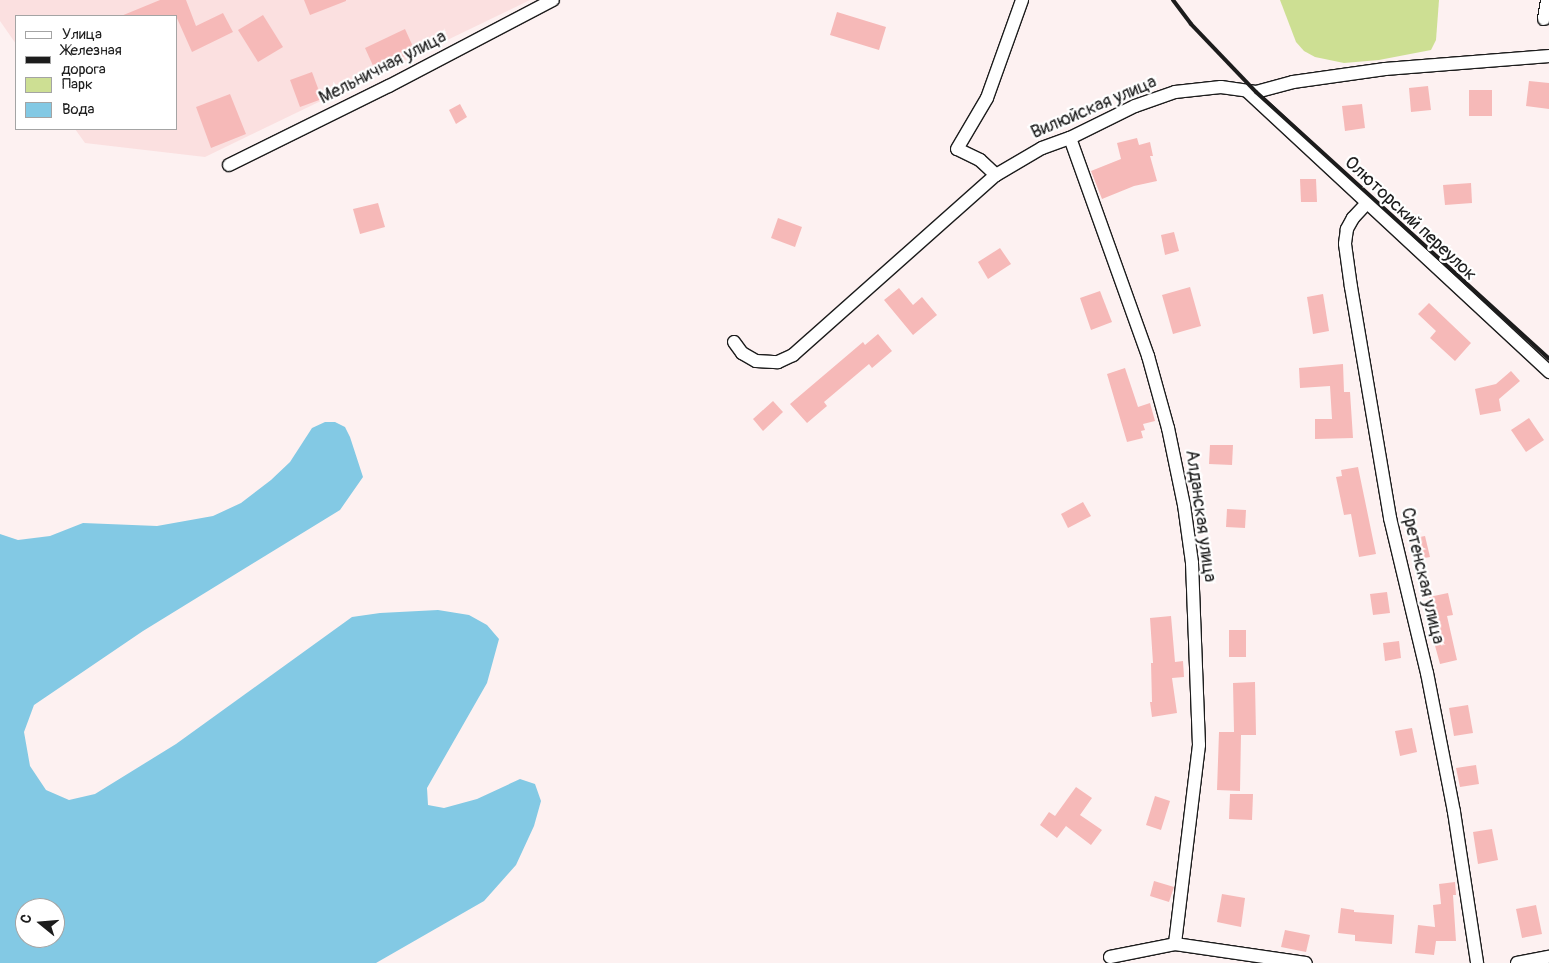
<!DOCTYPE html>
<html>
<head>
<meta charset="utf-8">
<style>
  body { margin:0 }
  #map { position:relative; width:1549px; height:963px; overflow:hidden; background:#fdf1f1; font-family:Pangolin,sans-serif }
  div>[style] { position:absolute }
  .built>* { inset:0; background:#fbe0e0 }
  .green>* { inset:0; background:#cddf93 }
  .water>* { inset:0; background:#83c9e4 }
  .building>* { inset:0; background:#f6b9b8 }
  .roads { filter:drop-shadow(1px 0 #1c1c1c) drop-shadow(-1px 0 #1c1c1c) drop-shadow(0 1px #1c1c1c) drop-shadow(0 -1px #1c1c1c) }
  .minor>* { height:12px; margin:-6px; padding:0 6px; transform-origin:6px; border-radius:6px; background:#fff }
  .rail>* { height:4px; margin:-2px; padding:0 2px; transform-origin:2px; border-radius:2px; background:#1c1c1c }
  span { translate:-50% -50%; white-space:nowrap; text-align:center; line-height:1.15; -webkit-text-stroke:4.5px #fff; paint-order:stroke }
  .street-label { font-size:18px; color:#1c1c1c }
  .legend { position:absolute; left:15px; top:15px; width:162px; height:115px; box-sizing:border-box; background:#fff; border:1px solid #a4a4a4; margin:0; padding:6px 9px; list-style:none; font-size:15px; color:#1c1c1c }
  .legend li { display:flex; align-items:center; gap:10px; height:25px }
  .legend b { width:25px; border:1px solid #a4a4a4 }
  .north { position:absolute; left:15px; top:898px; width:50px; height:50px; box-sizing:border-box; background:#fff; border:1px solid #a4a4a4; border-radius:50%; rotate:287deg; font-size:14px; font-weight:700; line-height:20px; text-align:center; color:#1c1c1c }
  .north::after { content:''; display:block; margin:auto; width:18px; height:22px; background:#1c1c1c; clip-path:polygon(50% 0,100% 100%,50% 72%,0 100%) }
</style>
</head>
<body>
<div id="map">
  <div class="built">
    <i style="clip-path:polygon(0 0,530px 0,205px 157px,85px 143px,75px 129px,176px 129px,176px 16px,16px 16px,16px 44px,0 21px)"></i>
  </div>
  <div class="green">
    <i style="clip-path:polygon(1280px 0,1439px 0,1436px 40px,1431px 50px,1379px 60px,1344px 63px,1315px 57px,1304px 51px,1296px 42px)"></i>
  </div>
  <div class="water">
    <i style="clip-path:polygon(evenodd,325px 422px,335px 422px,345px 427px,350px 437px,363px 477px,340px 510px,143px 631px,34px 705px,24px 732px,30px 766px,46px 790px,69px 800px,95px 794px,176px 744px,352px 617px,380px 613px,438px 610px,469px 615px,487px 625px,499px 639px,487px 683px,427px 788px,428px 805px,444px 808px,477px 799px,520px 779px,535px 784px,541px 801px,534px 826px,516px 865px,484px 901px,376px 963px,0 963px,0 534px,18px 540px,50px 536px,83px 523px,157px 526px,213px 516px,241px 503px,271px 480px,290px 462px,312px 428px,325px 422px,25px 908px,55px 908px,55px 938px,25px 938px,25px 908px)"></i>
  </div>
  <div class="building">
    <i style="clip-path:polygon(160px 0,186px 0,196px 26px,223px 13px,233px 32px,192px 52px,176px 16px,121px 16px)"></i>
    <i style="clip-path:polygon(304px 0,346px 0,346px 1px,310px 15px)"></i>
    <i style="clip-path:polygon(837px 12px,886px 27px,879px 50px,830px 35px)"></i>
    <i style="clip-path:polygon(263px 15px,283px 47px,258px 62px,238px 30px)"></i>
    <i style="clip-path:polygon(405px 29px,415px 51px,375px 70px,365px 48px)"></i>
    <i style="clip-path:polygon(312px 72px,322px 99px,300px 107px,290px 80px)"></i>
    <i style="clip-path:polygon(1529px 81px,1549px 83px,1549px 109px,1526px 106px)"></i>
    <i style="clip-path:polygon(1428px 86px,1431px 110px,1411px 112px,1409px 88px)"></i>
    <i style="clip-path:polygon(1469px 90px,1492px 90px,1492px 116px,1469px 116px)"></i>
    <i style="clip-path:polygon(230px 94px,246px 134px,211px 148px,196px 107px)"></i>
    <i style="clip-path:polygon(460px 104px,467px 117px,456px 124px,449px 110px)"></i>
    <i style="clip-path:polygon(1362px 104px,1365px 128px,1345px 131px,1342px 106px)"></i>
    <i style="clip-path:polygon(1137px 138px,1139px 145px,1150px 142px,1153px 156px,1150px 156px,1157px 181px,1134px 186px,1102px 199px,1091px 171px,1121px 159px,1117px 143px)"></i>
    <i style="clip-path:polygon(1300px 179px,1316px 179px,1317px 202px,1301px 202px)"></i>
    <i style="clip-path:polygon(1471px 183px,1472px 203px,1445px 205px,1443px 185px)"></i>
    <i style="clip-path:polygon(378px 203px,385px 227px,360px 234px,353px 209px)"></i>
    <i style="clip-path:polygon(778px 218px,802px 227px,795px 247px,771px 238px)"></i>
    <i style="clip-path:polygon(1174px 232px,1179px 251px,1165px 255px,1161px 235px)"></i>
    <i style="clip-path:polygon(1000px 248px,1011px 264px,988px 279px,978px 262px)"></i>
    <i style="clip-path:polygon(1190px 287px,1201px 326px,1173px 334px,1162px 295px)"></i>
    <i style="clip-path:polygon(899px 288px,913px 305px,922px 297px,937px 315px,913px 335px,884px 300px)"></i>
    <i style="clip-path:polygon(1100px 291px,1112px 322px,1091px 330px,1080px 298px)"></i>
    <i style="clip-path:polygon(1323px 294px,1329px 331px,1313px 334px,1307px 297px)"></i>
    <i style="clip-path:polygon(1429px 303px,1471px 343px,1455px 361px,1430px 338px,1436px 331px,1418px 314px)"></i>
    <i style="clip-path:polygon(878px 334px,892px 351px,872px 368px,869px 364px,824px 402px,827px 406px,807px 423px,790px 404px,863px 342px,865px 345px)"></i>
    <i style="clip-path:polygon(1343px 364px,1344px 392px,1350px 392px,1353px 438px,1315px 439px,1315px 419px,1332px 419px,1330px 386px,1300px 388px,1299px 368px)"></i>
    <i style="clip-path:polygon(1125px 368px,1138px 407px,1150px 403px,1155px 421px,1143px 424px,1145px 430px,1141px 431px,1143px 438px,1127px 442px,1107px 374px)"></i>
    <i style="clip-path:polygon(1511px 371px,1520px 381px,1499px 399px,1501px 411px,1480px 415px,1475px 389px,1496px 384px)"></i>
    <i style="clip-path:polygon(773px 401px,783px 412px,763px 431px,753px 419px)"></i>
    <i style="clip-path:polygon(1529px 418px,1544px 440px,1526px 452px,1511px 430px)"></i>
    <i style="clip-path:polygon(1210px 445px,1233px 445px,1232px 465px,1209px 464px)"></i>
    <i style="clip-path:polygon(1358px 467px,1376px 554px,1359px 557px,1351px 514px,1344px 515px,1336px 477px,1342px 476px,1341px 470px)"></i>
    <i style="clip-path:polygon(1083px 502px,1091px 516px,1068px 528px,1061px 514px)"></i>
    <i style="clip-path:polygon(1227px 509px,1246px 510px,1245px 528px,1226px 527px)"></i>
    <i style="clip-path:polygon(1425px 536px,1430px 557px,1414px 560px,1409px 539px)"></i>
    <i style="clip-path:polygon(1387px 592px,1390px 613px,1373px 615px,1370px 594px)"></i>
    <i style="clip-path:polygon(1448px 593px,1453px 615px,1447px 616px,1457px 660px,1440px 664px,1434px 642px,1439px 641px,1429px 597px)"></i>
    <i style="clip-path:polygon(1171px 616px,1175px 662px,1183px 661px,1184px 677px,1172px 678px,1177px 713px,1152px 717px,1150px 702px,1152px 702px,1151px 663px,1153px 663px,1150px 618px)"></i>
    <i style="clip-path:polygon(1229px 630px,1246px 630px,1246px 657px,1229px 657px)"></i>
    <i style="clip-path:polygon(1399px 641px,1401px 658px,1385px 661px,1383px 643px)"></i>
    <i style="clip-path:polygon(1255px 682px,1256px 735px,1241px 735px,1240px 791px,1217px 790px,1219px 732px,1234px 732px,1233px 683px)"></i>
    <i style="clip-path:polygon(1468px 705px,1473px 733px,1454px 736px,1449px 708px)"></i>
    <i style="clip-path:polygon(1412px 728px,1417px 752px,1400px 756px,1395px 731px)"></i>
    <i style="clip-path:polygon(1476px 765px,1479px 784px,1460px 787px,1456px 768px)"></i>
    <i style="clip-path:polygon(1076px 787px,1092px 798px,1080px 815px,1102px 830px,1091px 845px,1066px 826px,1057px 838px,1040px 825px,1049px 812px,1055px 816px)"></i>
    <i style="clip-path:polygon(1230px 794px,1253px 794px,1252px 820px,1229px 819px)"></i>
    <i style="clip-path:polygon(1155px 796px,1170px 801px,1161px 830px,1146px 825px)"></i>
    <i style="clip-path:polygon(1492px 829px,1498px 860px,1478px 864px,1473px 832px)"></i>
    <i style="clip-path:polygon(1154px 881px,1174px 887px,1169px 902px,1150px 896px)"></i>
    <i style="clip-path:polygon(1455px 882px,1456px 895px,1453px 895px,1456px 941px,1436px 941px,1434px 955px,1415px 953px,1418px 925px,1435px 927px,1433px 905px,1441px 904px,1439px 884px)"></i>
    <i style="clip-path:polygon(1222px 894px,1245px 898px,1241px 927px,1217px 922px)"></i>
    <i style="clip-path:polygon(1536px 905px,1542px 934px,1522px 938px,1516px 909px)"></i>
    <i style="clip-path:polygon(1341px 908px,1354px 910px,1354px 912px,1394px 915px,1392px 944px,1355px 941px,1355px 935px,1338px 933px)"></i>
    <i style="clip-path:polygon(1285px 930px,1310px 935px,1306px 952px,1281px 947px)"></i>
  </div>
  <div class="roads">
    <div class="minor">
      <i style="left:1544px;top:19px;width:19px;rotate:-81deg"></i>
      <i style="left:1247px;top:91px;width:413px;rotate:42.9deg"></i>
      <i style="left:1070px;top:138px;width:232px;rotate:70.3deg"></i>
      <i style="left:1148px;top:356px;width:75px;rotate:74.5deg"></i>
      <i style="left:1168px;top:428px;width:79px;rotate:78.3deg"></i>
      <i style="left:1184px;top:505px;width:59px;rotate:82.1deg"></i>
      <i style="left:1192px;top:563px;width:182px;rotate:87.8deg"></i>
      <i style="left:1199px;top:745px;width:200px;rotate:96.9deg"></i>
      <i style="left:229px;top:165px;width:178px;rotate:-26.3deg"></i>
      <i style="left:389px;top:86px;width:185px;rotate:-27.7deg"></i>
      <i style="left:996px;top:175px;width:22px;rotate:-137deg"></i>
      <i style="left:980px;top:160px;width:25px;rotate:-154deg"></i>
      <i style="left:957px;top:149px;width:59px;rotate:-59.5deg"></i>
      <i style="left:987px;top:98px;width:104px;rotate:-70.3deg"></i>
      <i style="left:1367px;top:203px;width:21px;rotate:133deg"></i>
      <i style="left:1353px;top:218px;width:13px;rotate:119deg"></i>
      <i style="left:1347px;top:229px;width:15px;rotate:98deg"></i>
      <i style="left:1345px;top:244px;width:43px;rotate:82.1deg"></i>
      <i style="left:1351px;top:287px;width:234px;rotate:80.4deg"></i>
      <i style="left:1390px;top:518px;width:159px;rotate:76.6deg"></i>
      <i style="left:1427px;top:673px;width:142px;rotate:79deg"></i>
      <i style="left:1454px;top:812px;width:153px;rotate:81.3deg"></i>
      <i style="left:734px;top:342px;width:14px;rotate:54deg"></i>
      <i style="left:742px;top:353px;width:16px;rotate:30deg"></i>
      <i style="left:756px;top:361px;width:22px;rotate:3deg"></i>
      <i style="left:778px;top:362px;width:17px;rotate:-25deg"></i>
      <i style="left:793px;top:355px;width:271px;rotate:-41.6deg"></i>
      <i style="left:996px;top:175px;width:53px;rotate:-30.4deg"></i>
      <i style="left:1042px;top:148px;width:30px;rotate:-20deg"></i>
      <i style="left:1070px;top:138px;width:72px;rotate:-26.2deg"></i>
      <i style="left:1135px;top:106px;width:42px;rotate:-19.3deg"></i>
      <i style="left:1175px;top:92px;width:46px;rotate:-6.2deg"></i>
      <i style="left:1221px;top:87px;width:35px;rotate:8deg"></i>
      <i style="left:1256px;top:92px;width:38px;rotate:-15deg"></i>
      <i style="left:1293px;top:82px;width:93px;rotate:-8deg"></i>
      <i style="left:1385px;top:69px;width:165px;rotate:-4.5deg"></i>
      <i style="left:1110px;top:957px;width:66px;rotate:-11.3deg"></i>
      <i style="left:1175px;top:944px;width:132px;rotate:8.3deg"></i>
      <i style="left:1517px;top:963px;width:33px;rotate:-11deg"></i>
    </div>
  </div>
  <div class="rail">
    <i style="left:1173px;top:0;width:30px;rotate:53deg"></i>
    <i style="left:1191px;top:24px;width:94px;rotate:46.3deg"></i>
    <i style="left:1256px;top:92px;width:396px;rotate:42.3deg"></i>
  </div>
  <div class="street-label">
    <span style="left:383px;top:68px;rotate:-27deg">Мельничная улица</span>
    <span style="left:1094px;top:108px;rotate:-23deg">Вилюйская улица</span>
    <span style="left:1410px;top:219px;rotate:43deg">Олюторский переулок</span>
    <span style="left:1200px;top:516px;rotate:82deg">Алданская улица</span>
    <span style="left:1422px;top:576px;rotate:77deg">Сретенская улица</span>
  </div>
  <ul class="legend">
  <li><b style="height:6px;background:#fff"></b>Улица</li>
  <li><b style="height:6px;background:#1c1c1c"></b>Железная дорога</li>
  <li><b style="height:14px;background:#cddf93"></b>Парк</li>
  <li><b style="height:14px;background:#83c9e4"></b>Вода</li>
  </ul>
  <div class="north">С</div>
</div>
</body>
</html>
